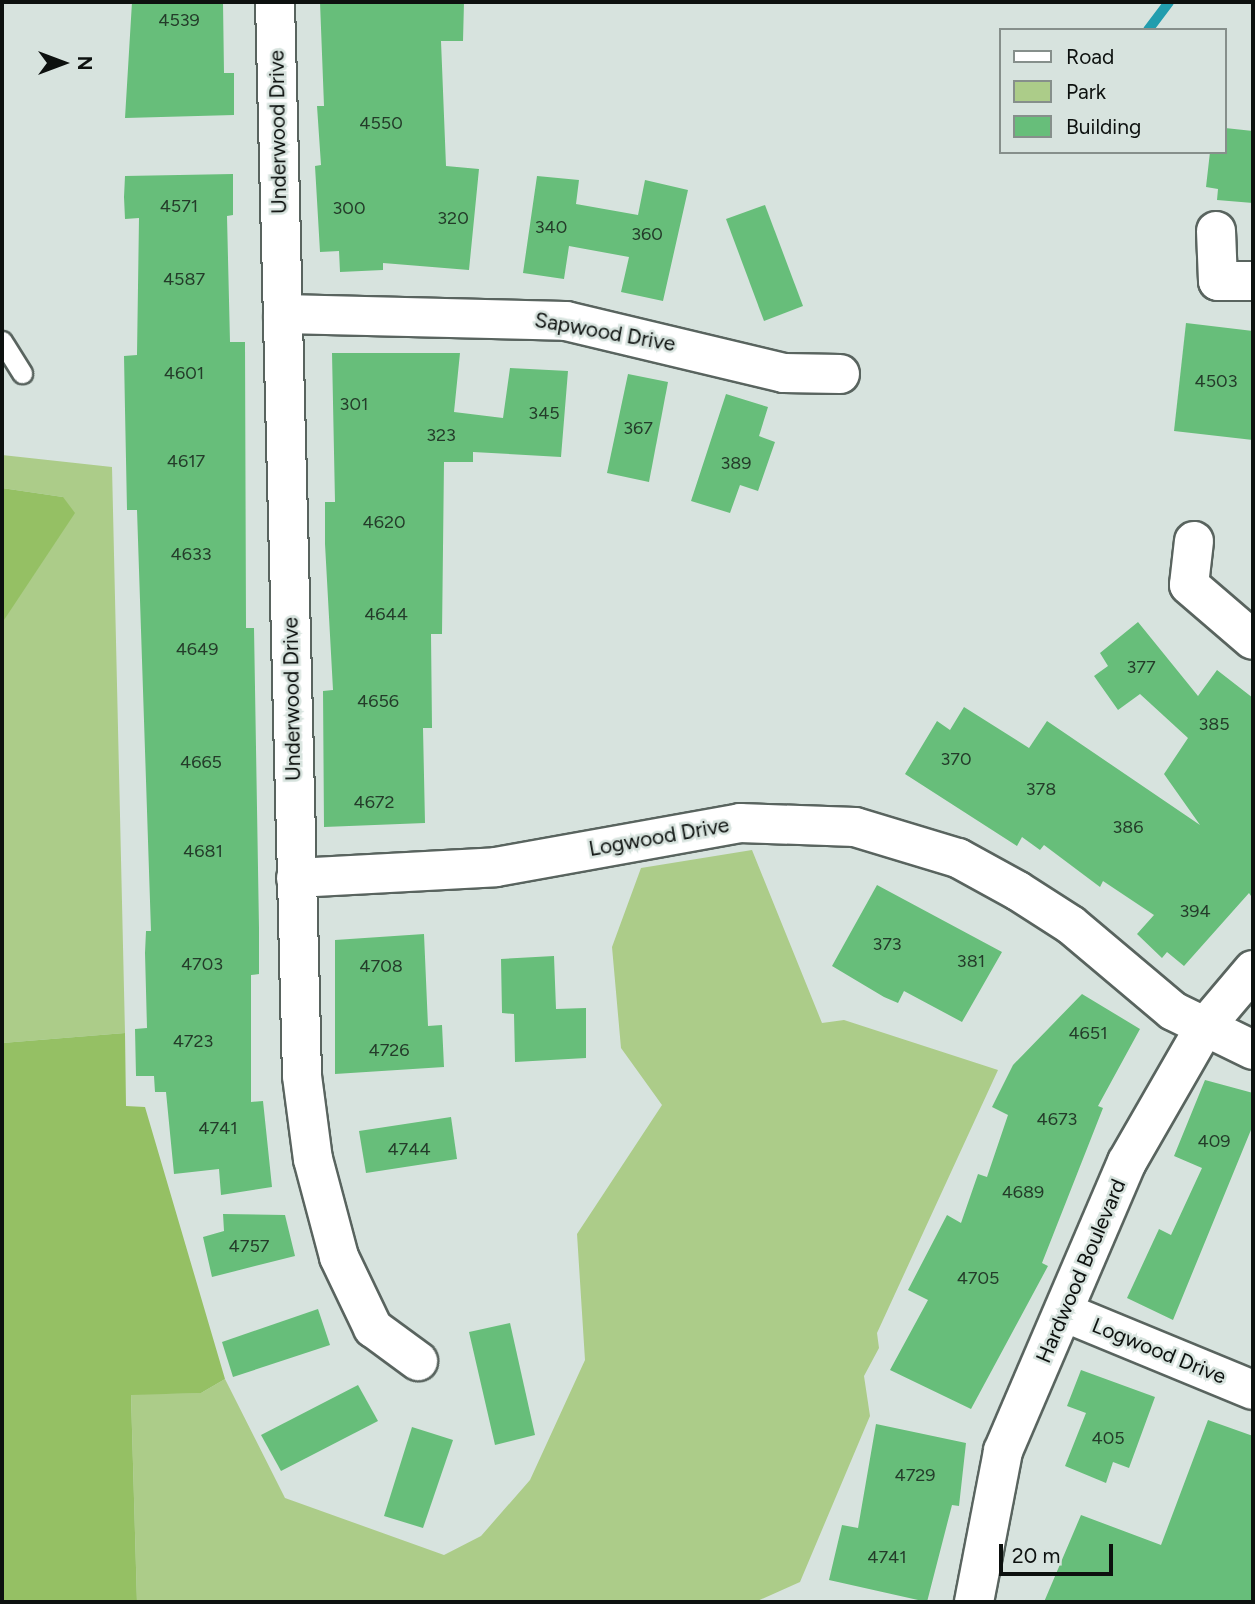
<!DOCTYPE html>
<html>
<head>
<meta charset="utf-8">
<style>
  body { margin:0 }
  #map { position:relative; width:1255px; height:1604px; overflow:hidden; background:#d7e3de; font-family:Figtree,sans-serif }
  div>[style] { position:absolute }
  .green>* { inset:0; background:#accc89 }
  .forest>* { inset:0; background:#95c064 }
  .stream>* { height:10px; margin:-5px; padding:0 5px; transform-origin:5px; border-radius:5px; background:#229dae }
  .building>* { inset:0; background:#67be7a }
  .roads { filter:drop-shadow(2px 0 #59645f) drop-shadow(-2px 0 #59645f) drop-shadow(0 2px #59645f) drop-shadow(0 -2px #59645f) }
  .service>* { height:19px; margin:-9.5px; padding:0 9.5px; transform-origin:9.5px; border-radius:9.5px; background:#fff }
  .minor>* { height:38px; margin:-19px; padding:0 19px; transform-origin:19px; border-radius:19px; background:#fff }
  span { translate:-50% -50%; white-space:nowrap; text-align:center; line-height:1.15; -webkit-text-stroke:5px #d7e3de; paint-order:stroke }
  .number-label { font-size:18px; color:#243c2a }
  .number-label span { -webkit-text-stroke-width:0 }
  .street-label { font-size:21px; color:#0d110f }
  .frame { position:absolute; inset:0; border:4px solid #0d110f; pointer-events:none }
  .legend { position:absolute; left:999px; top:28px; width:228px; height:126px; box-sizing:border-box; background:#d7e3de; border:2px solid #868f8b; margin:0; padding:9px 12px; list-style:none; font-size:21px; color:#0d110f }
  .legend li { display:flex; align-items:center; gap:14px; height:35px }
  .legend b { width:35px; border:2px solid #868f8b }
  .north { position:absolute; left:28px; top:28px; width:70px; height:70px; -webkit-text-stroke:5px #d7e3de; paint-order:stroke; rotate:90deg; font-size:19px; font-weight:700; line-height:28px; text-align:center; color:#0d110f }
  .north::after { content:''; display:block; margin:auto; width:24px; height:32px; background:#0d110f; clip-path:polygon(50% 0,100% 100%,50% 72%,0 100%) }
  .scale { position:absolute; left:999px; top:1544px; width:114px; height:32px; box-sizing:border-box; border:4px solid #0d110f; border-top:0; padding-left:9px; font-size:21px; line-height:24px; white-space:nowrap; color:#0d110f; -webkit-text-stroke:5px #d7e3de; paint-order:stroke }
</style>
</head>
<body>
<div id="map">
  <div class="green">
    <i style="clip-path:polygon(2px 455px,112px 467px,125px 1033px,2px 1043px,2px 623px,63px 497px,2px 488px)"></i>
    <i style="clip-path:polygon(752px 850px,822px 1023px,844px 1020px,998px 1070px,877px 1333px,879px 1348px,864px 1376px,870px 1416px,800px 1582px,755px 1602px,137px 1602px,131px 1394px,201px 1393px,225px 1379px,285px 1498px,444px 1555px,481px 1536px,530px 1480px,585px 1360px,577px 1234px,662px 1105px,621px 1048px,612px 947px,641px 868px)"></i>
  </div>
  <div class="forest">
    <i style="clip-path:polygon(2px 488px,63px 497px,75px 513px,2px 623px)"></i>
    <i style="clip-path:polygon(125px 1033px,126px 1106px,145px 1107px,225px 1379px,201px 1393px,131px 1395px,137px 1602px,2px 1602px,2px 1043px)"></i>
  </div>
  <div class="stream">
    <i style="left:1148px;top:30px;width:35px;rotate:-53deg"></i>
  </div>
  <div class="building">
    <i style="clip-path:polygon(132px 2px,223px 2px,224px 73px,234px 73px,234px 115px,125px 118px)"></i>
    <i style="clip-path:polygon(320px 2px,464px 2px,463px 41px,441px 41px,446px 166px,479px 169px,469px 270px,383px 263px,383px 270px,340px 272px,339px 251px,320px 252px,315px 166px,321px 165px,317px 106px,324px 106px)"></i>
    <i style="clip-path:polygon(1225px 128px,1253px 131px,1253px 203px,1217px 200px,1218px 189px,1206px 187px,1210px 152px,1225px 152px)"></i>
    <i style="clip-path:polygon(233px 174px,233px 215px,227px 216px,230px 342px,245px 342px,246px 628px,254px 628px,259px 928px,259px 974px,251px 975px,251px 1102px,263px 1101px,272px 1187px,221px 1195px,219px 1169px,174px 1174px,166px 1092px,155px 1092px,154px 1076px,136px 1076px,135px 1029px,147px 1028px,145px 953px,146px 931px,151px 931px,137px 510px,127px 510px,125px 410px,124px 356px,137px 355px,139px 218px,125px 219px,124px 197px,125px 176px)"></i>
    <i style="clip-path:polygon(537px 176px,579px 180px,576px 204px,638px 215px,645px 180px,688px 190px,663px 301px,621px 292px,629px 257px,569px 246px,564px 279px,523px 273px)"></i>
    <i style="clip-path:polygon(765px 205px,803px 306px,764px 321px,726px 219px)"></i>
    <i style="clip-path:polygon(1186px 323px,1253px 331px,1253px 440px,1174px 431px)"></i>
    <i style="clip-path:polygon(332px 353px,460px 353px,454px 412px,503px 418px,510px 368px,568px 371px,561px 457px,473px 452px,473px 462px,444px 462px,442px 634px,431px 634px,432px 728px,423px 728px,425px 823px,324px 827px,323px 691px,333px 690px,325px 544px,325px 502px,335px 502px)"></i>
    <i style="clip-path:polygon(628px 374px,668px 382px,649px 482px,607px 473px)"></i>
    <i style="clip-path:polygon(726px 394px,768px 407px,759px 436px,775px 442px,758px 491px,740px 485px,730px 513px,691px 501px)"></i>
    <i style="clip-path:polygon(1138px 622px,1198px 696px,1217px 670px,1253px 698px,1253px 899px,1249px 893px,1184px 966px,1167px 952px,1162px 958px,1137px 934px,1154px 915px,1103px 881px,1100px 887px,1044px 845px,1040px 850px,1022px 837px,1017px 846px,905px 774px,937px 721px,950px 730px,964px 707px,1029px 748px,1047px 721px,1200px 825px,1164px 774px,1188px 738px,1140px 694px,1118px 710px,1094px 676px,1108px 666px,1100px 653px)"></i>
    <i style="clip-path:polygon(877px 885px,1002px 952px,962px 1022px,904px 991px,898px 1003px,884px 997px,832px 966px)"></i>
    <i style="clip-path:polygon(424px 934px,428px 1026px,442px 1025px,444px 1067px,335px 1074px,335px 940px)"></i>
    <i style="clip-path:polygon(554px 956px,556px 1009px,586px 1008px,586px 1058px,515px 1062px,514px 1014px,502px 1013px,501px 959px)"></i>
    <i style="clip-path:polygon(1082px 994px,1140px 1029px,1098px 1106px,1103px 1108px,1042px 1263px,1048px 1266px,971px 1409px,890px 1370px,928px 1300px,908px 1290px,947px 1215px,961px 1223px,978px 1174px,987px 1177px,1008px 1115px,992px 1107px,1013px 1065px)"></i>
    <i style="clip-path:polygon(1205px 1080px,1253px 1093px,1253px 1125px,1173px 1320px,1127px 1298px,1159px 1229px,1171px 1235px,1202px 1168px,1174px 1156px)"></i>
    <i style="clip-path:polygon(451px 1117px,457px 1159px,366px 1173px,359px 1131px)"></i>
    <i style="clip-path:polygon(223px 1214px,285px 1215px,295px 1256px,212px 1277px,203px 1237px,224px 1231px)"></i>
    <i style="clip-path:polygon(318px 1309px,330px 1345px,233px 1377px,222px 1342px)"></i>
    <i style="clip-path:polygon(510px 1323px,535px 1435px,495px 1445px,469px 1332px)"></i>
    <i style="clip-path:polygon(1081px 1370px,1155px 1397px,1129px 1468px,1113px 1462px,1106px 1483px,1065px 1466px,1086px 1413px,1067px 1406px)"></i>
    <i style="clip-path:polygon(358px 1385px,378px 1421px,281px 1471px,261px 1435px)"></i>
    <i style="clip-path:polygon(1208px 1420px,1253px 1436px,1253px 1602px,1044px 1602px,1081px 1515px,1161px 1545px)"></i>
    <i style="clip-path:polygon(876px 1424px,966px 1443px,959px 1506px,952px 1505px,927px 1602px,829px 1580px,842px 1525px,858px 1528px)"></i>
    <i style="clip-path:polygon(412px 1427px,453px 1440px,423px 1528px,384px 1516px)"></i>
  </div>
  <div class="roads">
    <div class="service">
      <i style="left:2px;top:341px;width:38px;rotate:58deg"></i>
    </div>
    <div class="minor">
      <i style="left:275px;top:2px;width:1074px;rotate:88.56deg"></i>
      <i style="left:302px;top:1076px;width:84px;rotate:82.5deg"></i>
      <i style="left:313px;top:1159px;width:101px;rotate:75.1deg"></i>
      <i style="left:339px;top:1257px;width:79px;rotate:64.4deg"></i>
      <i style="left:373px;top:1328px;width:56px;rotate:36.3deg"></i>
      <i style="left:1216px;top:231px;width:50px;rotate:87.7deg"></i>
      <i style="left:1218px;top:281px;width:35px"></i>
      <i style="left:283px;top:314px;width:283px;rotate:1.4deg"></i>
      <i style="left:566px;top:321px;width:224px;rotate:13.4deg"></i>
      <i style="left:784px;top:373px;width:56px;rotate:1deg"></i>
      <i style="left:1194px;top:541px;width:44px;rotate:96.5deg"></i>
      <i style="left:1189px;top:585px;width:84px;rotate:40.7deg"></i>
      <i style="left:296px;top:878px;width:200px;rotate:-3.1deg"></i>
      <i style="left:496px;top:867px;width:248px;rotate:-10.2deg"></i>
      <i style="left:740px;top:823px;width:115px;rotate:2deg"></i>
      <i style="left:855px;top:827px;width:108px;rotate:16.8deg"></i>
      <i style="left:958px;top:858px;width:68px;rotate:28.8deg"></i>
      <i style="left:1018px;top:891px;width:63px;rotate:32.7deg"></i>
      <i style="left:1071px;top:925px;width:133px;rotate:40.1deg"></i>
      <i style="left:1173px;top:1011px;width:89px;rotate:26deg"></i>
      <i style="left:1066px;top:1313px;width:202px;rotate:22.4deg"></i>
      <i style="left:974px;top:1602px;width:154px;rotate:-79.1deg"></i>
      <i style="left:1003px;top:1451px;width:314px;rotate:-66.8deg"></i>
      <i style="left:1127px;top:1162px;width:155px;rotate:-60.1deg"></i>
      <i style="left:1204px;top:1028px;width:76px;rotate:-49.8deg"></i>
    </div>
  </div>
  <div class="number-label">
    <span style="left:179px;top:20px">4539</span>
    <span style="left:381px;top:123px">4550</span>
    <span style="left:179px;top:206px">4571</span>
    <span style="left:349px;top:208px">300</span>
    <span style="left:453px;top:218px">320</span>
    <span style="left:551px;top:227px">340</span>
    <span style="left:647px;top:234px">360</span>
    <span style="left:184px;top:279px">4587</span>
    <span style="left:184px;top:373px">4601</span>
    <span style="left:1216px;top:381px">4503</span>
    <span style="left:354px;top:404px">301</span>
    <span style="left:544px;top:413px">345</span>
    <span style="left:638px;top:428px">367</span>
    <span style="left:441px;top:435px">323</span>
    <span style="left:186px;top:461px">4617</span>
    <span style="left:736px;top:463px">389</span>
    <span style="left:384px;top:522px">4620</span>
    <span style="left:191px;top:554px">4633</span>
    <span style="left:386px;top:614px">4644</span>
    <span style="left:197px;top:649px">4649</span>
    <span style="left:1141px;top:667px">377</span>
    <span style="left:378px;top:701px">4656</span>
    <span style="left:1214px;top:724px">385</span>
    <span style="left:956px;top:759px">370</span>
    <span style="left:201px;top:762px">4665</span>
    <span style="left:1041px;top:789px">378</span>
    <span style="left:374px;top:802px">4672</span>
    <span style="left:1128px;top:827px">386</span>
    <span style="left:203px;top:851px">4681</span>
    <span style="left:1195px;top:911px">394</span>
    <span style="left:887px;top:944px">373</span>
    <span style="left:971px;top:961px">381</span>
    <span style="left:202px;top:964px">4703</span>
    <span style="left:381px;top:966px">4708</span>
    <span style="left:1088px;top:1033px">4651</span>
    <span style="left:193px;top:1041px">4723</span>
    <span style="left:389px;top:1050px">4726</span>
    <span style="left:1057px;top:1119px">4673</span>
    <span style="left:218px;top:1128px">4741</span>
    <span style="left:1214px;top:1141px">409</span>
    <span style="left:409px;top:1149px">4744</span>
    <span style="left:1023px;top:1192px">4689</span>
    <span style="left:249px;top:1246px">4757</span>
    <span style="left:978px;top:1278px">4705</span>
    <span style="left:1108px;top:1438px">405</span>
    <span style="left:915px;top:1475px">4729</span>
    <span style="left:887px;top:1557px">4741</span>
  </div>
  <div class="street-label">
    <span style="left:278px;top:132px;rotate:-91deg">Underwood Drive</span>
    <span style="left:605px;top:332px;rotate:10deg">Sapwood Drive</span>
    <span style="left:292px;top:699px;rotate:-91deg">Underwood Drive</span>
    <span style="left:659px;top:837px;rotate:-10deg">Logwood Drive</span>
    <span style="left:1081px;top:1271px;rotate:-67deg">Hardwood Boulevard</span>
    <span style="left:1159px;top:1351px;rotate:22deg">Logwood Drive</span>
  </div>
  <div class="frame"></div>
  <ul class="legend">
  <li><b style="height:9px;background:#fff"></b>Road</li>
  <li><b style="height:19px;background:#accc89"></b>Park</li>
  <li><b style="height:19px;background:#67be7a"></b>Building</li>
  </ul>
  <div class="north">N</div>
  <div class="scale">20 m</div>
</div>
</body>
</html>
